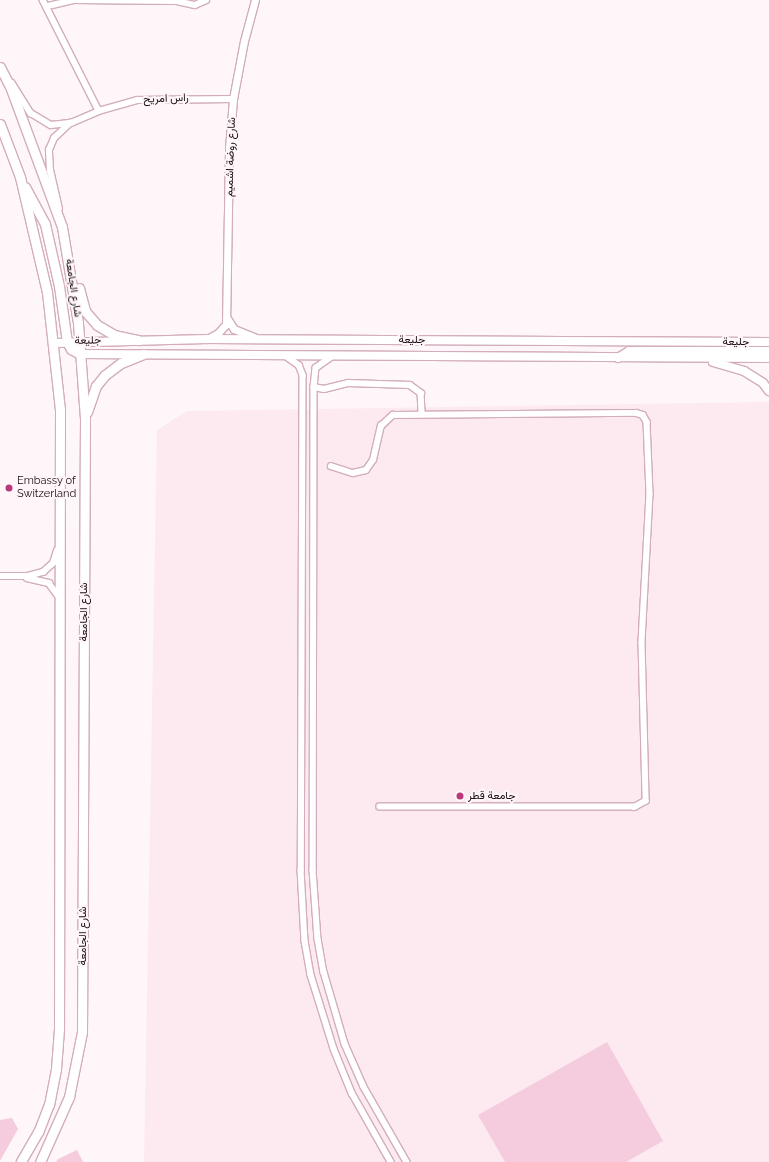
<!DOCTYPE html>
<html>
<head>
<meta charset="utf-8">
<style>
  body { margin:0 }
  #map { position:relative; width:769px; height:1162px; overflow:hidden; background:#fef6f9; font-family:Raleway,Vazirmatn,sans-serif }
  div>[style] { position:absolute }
  .built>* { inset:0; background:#fdeaf1 }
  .green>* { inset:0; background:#f5ccdd }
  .roads { filter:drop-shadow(1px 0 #d3adbd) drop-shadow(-1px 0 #d3adbd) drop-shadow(0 1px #d3adbd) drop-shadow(0 -1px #d3adbd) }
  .minor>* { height:5.5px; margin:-2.75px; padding:0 2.75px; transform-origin:2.75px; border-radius:2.75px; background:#fff }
  .tertiary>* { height:7px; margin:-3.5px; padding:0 3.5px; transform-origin:3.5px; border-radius:3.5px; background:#fff }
  .secondary>* { height:8px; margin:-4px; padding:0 4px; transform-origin:4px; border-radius:4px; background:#fff }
  .primary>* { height:9px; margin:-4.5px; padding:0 4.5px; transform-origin:4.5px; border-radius:4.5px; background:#fff }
  .dots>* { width:11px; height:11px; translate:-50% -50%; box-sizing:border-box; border:2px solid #fef6f9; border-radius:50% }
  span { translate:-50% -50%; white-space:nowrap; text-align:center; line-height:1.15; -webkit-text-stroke:4px #fef6f9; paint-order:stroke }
  .street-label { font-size:11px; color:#1a0d12 }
  .poi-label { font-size:11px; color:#1a0d12 }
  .left { translate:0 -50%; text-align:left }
</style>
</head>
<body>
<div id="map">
  <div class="built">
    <i style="clip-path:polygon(769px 402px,769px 1162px,144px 1162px,157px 430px,187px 411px)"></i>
  </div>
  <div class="green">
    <i style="clip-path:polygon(607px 1042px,663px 1141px,626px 1162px,505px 1162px,478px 1115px)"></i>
    <i style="clip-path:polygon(12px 1118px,18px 1129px,0 1161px,0 1120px)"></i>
    <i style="clip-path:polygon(77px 1150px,83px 1162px,56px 1162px,58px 1159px)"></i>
  </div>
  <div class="roads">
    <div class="minor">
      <i style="left:43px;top:0;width:124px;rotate:63.2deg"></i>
      <i style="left:48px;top:6px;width:28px;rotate:-13deg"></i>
      <i style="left:75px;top:0;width:102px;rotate:0.6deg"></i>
      <i style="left:177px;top:1px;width:18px;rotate:13deg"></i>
      <i style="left:195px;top:5px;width:12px;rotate:-24deg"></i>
      <i style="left:12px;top:83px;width:36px;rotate:58deg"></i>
      <i style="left:31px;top:113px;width:23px;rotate:31deg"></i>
      <i style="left:51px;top:125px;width:20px;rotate:-6deg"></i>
      <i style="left:71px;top:123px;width:30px;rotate:-23deg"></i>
      <i style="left:99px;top:111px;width:40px;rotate:-16deg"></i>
      <i style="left:137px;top:100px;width:96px;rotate:-0.6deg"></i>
      <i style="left:59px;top:209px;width:39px;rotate:-103deg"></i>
      <i style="left:50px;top:171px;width:21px;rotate:-93deg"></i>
      <i style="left:49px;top:150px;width:13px;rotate:-67deg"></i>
      <i style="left:54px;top:138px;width:22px;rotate:-43deg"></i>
      <i style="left:286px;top:356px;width:16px;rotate:35deg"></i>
      <i style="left:299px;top:365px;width:11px;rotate:68deg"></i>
      <i style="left:303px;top:375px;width:495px;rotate:90.2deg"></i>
      <i style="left:301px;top:870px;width:71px;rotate:86.8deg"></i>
      <i style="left:305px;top:941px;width:35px;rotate:80deg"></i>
      <i style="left:311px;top:975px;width:77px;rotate:72.7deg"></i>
      <i style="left:334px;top:1049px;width:48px;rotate:67.8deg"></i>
      <i style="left:352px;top:1093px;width:79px;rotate:60.5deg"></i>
      <i style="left:332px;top:357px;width:19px;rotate:145deg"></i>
      <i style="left:316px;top:368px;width:19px;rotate:96deg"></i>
      <i style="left:314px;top:387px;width:483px;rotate:90.1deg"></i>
      <i style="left:313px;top:870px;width:69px;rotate:85.9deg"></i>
      <i style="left:318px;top:939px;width:34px;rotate:80deg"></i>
      <i style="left:324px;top:972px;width:75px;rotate:73.7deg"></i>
      <i style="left:345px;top:1044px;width:47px;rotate:66.2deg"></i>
      <i style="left:364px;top:1087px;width:86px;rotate:60.2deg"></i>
      <i style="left:314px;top:387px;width:10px;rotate:11deg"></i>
      <i style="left:324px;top:389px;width:25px;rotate:-14deg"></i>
      <i style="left:348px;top:383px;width:62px;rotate:1.8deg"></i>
      <i style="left:410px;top:385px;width:14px;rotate:36deg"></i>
      <i style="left:421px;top:393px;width:21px;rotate:87deg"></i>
      <i style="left:331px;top:466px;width:23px;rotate:18deg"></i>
      <i style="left:353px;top:473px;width:13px;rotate:-13deg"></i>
      <i style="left:366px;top:470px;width:12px;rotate:-55deg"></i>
      <i style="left:373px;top:460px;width:35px;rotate:-77deg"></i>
      <i style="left:381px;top:426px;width:16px;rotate:-43deg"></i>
      <i style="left:393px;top:415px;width:243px;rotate:-0.5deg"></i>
      <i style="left:636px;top:413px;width:7px;rotate:16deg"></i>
      <i style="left:643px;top:415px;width:8px;rotate:60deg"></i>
      <i style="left:647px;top:422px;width:72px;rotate:87.6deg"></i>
      <i style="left:650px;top:494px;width:149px;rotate:93.1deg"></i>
      <i style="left:642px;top:643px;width:158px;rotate:88.5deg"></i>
      <i style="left:646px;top:801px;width:13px;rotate:151deg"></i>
      <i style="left:635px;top:807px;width:255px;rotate:180deg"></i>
      <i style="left:0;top:576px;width:28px"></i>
      <i style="left:28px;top:576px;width:16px;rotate:-15deg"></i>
      <i style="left:43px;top:572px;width:13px;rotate:-42deg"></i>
      <i style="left:53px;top:563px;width:13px;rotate:-72deg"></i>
      <i style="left:27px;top:578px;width:23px;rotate:13deg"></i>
      <i style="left:49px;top:583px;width:17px;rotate:54deg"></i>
    </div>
    <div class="tertiary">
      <i style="left:227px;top:318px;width:13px;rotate:58deg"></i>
      <i style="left:234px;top:329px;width:24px;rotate:22deg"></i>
      <i style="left:207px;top:339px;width:13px;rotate:-29deg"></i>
      <i style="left:218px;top:333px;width:12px;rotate:-48deg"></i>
      <i style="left:226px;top:324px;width:176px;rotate:-89deg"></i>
      <i style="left:229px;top:148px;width:49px;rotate:-85.3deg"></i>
      <i style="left:233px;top:99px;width:59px;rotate:-79.3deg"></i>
      <i style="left:244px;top:41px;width:42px;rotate:-75deg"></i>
    </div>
    <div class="secondary">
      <i style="left:55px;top:343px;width:152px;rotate:-1.5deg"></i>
      <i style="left:207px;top:339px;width:562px;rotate:0.31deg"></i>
      <i style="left:80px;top:354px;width:689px;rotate:0.33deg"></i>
      <i style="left:618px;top:358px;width:13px;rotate:-32deg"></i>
      <i style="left:629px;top:351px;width:140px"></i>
      <i style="left:713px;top:362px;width:32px;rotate:16deg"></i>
      <i style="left:744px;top:371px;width:22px;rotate:32deg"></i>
      <i style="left:763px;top:383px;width:10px;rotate:53deg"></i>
    </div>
    <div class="primary">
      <i style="left:0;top:67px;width:25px;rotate:63deg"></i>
      <i style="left:11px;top:89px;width:147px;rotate:69.7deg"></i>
      <i style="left:62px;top:227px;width:97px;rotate:80.5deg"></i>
      <i style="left:78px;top:323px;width:96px;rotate:85.8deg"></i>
      <i style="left:85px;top:419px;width:613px;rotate:90.28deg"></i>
      <i style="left:82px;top:1032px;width:66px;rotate:101.3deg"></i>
      <i style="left:69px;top:1097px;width:71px;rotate:114deg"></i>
      <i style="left:0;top:124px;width:57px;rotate:69.3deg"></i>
      <i style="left:20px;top:177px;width:118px;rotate:76.8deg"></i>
      <i style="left:47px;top:292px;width:118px;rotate:83.7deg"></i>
      <i style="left:60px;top:409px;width:620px;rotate:90.09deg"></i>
      <i style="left:59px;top:1029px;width:40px;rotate:94.3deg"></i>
      <i style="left:56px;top:1069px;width:36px;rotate:101deg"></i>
      <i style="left:49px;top:1104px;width:30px;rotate:111deg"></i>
      <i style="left:38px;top:1132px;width:34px;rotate:120deg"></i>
      <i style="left:25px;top:187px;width:42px;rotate:61.6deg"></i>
      <i style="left:45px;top:224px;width:64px;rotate:77.3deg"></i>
      <i style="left:59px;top:286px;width:57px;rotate:81.9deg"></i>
      <i style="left:67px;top:342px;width:8px;rotate:60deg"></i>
      <i style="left:71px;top:349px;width:10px;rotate:29deg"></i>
      <i style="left:79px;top:288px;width:24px;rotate:75deg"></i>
      <i style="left:85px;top:311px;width:18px;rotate:49deg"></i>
      <i style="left:97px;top:325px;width:20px;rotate:30deg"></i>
      <i style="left:114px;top:335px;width:25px;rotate:12deg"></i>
      <i style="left:87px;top:412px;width:28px;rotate:-71deg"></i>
      <i style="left:96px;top:386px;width:14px;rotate:-51deg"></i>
      <i style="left:105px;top:375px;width:20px;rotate:-37deg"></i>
      <i style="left:121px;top:363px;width:24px;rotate:-22deg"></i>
    </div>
  </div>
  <div class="dots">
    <i style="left:9px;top:488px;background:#bc387d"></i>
    <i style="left:460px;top:796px;background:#bc387d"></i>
  </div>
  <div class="street-label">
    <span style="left:166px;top:99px;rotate:-2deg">راس امريح</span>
    <span style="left:231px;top:157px;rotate:-88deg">شارع روضة اشميم</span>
    <span style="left:73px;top:288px;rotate:81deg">شارع الجامعة</span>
    <span style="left:412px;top:340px">جليعة</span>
    <span style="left:88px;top:341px;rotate:-1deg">جليعة</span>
    <span style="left:736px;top:342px">جليعة</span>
    <span style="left:84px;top:612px;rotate:-90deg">شارع الجامعة</span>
    <span style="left:83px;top:936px;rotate:-90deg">شارع الجامعة</span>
  </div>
  <div class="poi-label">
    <span class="left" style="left:17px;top:488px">Embassy of<br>Switzerland</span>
    <span class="left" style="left:468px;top:796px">جامعة قطر</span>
  </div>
</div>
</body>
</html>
